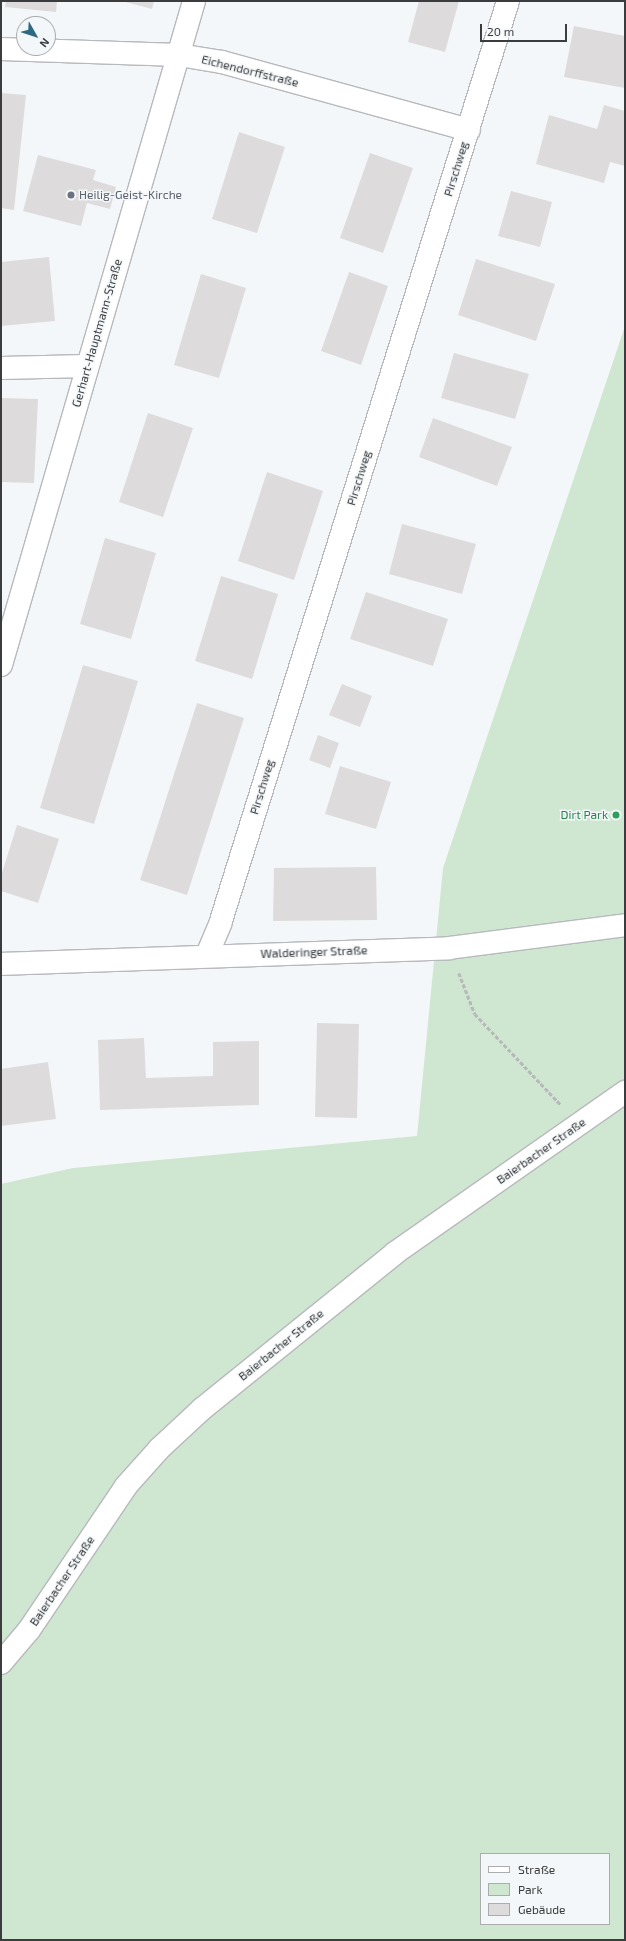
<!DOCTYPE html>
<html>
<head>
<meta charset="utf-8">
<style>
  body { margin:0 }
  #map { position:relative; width:626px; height:1941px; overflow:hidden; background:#f4f7f9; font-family:"Exo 2",sans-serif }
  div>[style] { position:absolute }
  .green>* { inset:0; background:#cfe7d1 }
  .building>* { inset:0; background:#dedbdc }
  .path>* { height:2.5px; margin-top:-1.25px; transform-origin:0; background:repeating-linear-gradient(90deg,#b6b8ba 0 4px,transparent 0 6px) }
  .roads { filter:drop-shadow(1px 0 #b7b9bc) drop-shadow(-1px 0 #b7b9bc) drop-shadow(0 1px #b7b9bc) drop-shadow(0 -1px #b7b9bc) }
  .minor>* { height:22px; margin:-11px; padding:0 11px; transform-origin:11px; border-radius:11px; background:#fff }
  .dots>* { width:11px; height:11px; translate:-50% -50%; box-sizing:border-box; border:2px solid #f4f7f9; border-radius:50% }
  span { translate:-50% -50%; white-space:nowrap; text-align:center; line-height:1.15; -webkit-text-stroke:3px #f4f7f9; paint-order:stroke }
  .street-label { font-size:12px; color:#3b3c3d }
  .worship-label { font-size:12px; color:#5b616d }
  .left { translate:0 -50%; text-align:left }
  .leisure-label { font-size:12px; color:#27864d }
  .right { translate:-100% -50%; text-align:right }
  .frame { position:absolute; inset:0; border:2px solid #3b3c3d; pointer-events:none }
  .legend { position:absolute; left:480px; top:1853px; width:130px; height:72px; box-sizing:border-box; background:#f4f7f9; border:1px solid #aaacae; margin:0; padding:5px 7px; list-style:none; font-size:12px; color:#3b3c3d }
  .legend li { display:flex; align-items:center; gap:8px; height:20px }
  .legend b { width:20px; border:1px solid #aaacae }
  .north { position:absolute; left:16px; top:16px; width:40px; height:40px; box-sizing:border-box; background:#f4f7f9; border:1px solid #aaacae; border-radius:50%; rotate:129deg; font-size:11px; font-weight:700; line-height:16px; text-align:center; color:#3b3c3d }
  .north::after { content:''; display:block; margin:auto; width:14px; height:18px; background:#2d6980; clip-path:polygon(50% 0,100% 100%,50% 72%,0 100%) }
  .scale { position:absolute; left:480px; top:24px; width:87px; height:18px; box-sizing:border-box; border:2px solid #3b3c3d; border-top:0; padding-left:5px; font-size:12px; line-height:14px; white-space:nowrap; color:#3b3c3d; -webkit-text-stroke:3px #f4f7f9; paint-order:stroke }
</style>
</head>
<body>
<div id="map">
  <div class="green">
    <i style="clip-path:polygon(evenodd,625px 326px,625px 1940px,1px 1940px,1px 1184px,73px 1168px,417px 1136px,443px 868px,625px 326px,481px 1854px,609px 1854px,609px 1924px,481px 1924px,481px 1854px)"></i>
  </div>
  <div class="building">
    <i style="clip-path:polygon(6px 1px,57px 1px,56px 12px,5px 7px)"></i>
    <i style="clip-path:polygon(122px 1px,154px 1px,152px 9px)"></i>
    <i style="clip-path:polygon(419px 1px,459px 1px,445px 52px,408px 42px)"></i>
    <i style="clip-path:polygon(574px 26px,625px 36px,625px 88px,564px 77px)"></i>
    <i style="clip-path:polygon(1px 93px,26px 95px,14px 210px,1px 208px)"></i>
    <i style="clip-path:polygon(604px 105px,625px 111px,625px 166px,610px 162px,604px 183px,536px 164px,549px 115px,597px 129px)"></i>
    <i style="clip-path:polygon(239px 132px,285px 147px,257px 233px,212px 219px)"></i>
    <i style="clip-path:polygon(370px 153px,413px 168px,383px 253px,340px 238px)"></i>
    <i style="clip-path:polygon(38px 155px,96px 170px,93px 180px,116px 187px,110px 209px,87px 203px,81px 226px,23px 211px)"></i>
    <i style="clip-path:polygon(511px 191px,552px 202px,540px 247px,498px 236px)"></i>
    <i style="clip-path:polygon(49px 257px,55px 321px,1px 326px,1px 262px)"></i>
    <i style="clip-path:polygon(476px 259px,555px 284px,536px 341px,458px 315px)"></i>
    <i style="clip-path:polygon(349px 272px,388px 286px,361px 365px,321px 351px)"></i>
    <i style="clip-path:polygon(201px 274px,246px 288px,219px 378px,174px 365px)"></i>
    <i style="clip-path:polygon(454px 353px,529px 374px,515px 419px,441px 398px)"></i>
    <i style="clip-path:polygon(1px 398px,38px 399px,34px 483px,1px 482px)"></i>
    <i style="clip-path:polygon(148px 413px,193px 428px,163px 517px,119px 502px)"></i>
    <i style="clip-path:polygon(433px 418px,512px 447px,497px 486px,419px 457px)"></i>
    <i style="clip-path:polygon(267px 472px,323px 491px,294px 580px,238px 561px)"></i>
    <i style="clip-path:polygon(402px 524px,476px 544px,462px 594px,389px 574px)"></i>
    <i style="clip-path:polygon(105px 538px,156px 553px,131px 639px,80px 624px)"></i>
    <i style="clip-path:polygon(221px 576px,278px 594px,252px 679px,195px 661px)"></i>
    <i style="clip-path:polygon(366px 592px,448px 619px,433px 666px,350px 639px)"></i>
    <i style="clip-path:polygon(83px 665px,138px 681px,94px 824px,40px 808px)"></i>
    <i style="clip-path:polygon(342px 684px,372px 696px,360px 727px,329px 715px)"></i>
    <i style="clip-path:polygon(197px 703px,244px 718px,187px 895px,140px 880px)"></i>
    <i style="clip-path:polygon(318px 735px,339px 743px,330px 768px,309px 760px)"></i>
    <i style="clip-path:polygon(340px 766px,391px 782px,376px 829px,325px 814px)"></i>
    <i style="clip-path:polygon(17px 825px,59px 839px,38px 903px,1px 891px,1px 876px)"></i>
    <i style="clip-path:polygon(376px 867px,377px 920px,273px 921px,274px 868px)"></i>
    <i style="clip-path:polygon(317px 1023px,359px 1024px,357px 1118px,315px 1117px)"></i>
    <i style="clip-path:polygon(144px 1038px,146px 1078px,213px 1076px,213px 1042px,259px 1041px,259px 1105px,100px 1110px,98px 1040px)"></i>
    <i style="clip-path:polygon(48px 1062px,56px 1119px,1px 1126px,1px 1069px)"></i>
  </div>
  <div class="path">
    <i style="left:459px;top:973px;width:44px;rotate:68.7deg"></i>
    <i style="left:475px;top:1014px;width:125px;rotate:46.6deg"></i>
  </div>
  <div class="roads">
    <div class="minor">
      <i style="left:1px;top:49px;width:178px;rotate:1.9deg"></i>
      <i style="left:179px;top:55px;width:44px;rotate:9.2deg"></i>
      <i style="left:222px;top:62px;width:256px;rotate:15.4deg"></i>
      <i style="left:1px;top:368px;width:86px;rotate:-1.3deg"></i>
      <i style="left:1px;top:665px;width:691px;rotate:-73.79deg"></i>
      <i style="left:207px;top:955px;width:34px;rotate:-67deg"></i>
      <i style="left:220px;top:924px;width:967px;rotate:-72.67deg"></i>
      <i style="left:1px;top:964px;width:448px;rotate:-2deg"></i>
      <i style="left:449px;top:948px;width:177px;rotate:-7.4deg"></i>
      <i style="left:1px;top:1663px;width:43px;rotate:-49.7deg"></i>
      <i style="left:29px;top:1630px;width:174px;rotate:-56deg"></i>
      <i style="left:126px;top:1486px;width:51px;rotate:-48.2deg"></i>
      <i style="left:160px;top:1448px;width:57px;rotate:-42.9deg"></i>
      <i style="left:202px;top:1409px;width:248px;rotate:-38.9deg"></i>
      <i style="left:395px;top:1253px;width:281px;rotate:-35deg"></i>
    </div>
  </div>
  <div class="dots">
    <i style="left:71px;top:195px;background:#6b7280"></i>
    <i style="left:616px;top:815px;background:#2e9e5b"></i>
  </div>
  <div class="street-label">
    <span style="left:250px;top:71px;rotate:14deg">Eichendorffstraße</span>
    <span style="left:456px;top:169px;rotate:-73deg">Pirschweg</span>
    <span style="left:97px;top:333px;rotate:-74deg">Gerhart-Hauptmann-Straße</span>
    <span style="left:359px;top:478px;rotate:-73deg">Pirschweg</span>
    <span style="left:262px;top:787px;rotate:-73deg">Pirschweg</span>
    <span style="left:314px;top:952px;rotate:-2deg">Walderinger Straße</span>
    <span style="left:541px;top:1151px;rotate:-35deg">Baierbacher Straße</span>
    <span style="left:281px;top:1345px;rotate:-39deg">Baierbacher Straße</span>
    <span style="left:62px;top:1581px;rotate:-56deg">Baierbacher Straße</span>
  </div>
  <div class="worship-label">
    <span class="left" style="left:79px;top:195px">Heilig-Geist-Kirche</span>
  </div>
  <div class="leisure-label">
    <span class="right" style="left:608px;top:815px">Dirt Park</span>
  </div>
  <div class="frame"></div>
  <ul class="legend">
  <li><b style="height:5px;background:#fff"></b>Straße</li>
  <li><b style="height:11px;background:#cfe7d1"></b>Park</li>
  <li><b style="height:11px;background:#dedbdc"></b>Gebäude</li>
  </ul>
  <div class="north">N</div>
  <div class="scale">20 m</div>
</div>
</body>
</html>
